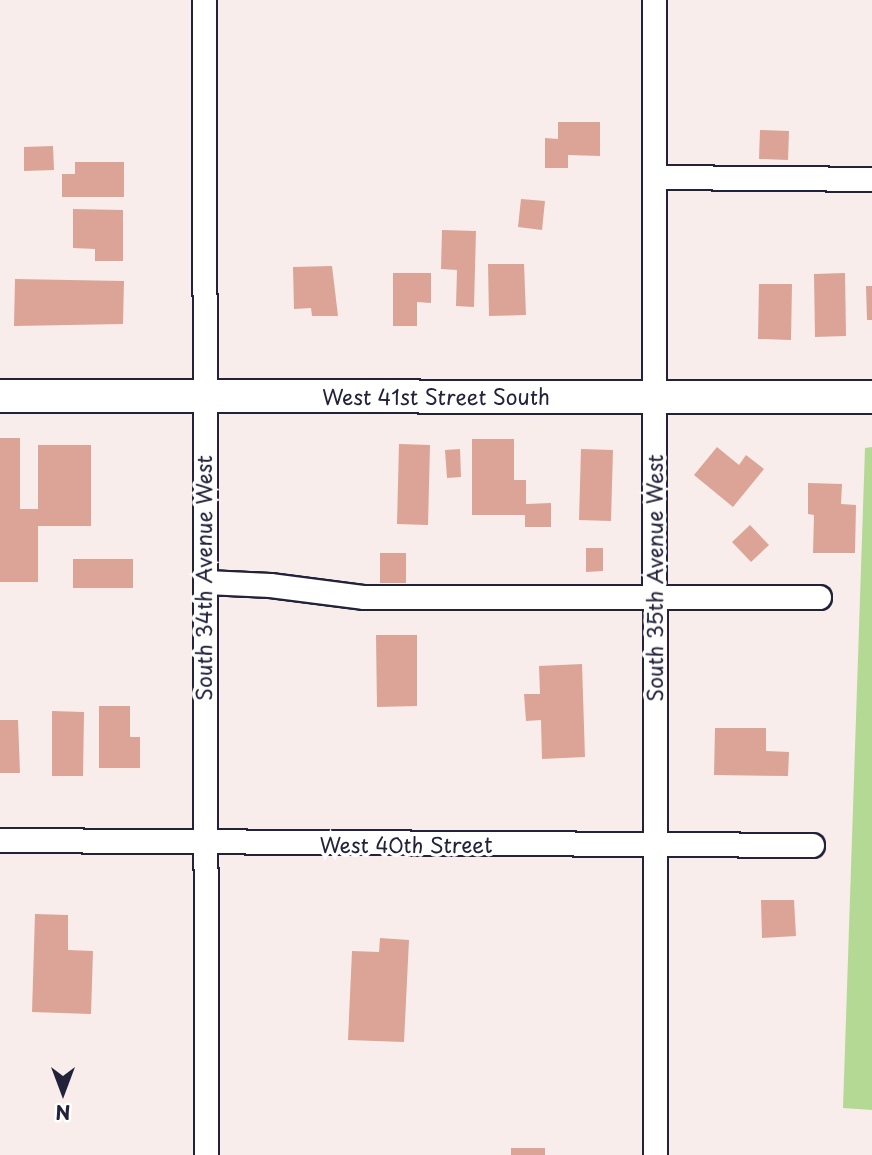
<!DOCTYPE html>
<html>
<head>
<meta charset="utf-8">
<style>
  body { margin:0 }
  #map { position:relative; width:872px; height:1155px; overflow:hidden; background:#f8edea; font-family:"Playpen Sans",sans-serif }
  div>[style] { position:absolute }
  .green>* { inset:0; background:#b3d995 }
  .building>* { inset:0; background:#dca496 }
  .roads { filter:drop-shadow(2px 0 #22223b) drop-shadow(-2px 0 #22223b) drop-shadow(0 2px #22223b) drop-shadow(0 -2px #22223b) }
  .minor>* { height:23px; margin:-11.5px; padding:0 11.5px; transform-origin:11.5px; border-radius:11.5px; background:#fff }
  .secondary>* { height:32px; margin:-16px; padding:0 16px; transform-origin:16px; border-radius:16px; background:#fff }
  span { translate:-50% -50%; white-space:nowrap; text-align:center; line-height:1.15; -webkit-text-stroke:7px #fff; paint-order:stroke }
  .street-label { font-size:21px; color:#22223b }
  .north { position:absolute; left:28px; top:1057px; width:70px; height:70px; -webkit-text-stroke:5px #fff; paint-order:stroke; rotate:180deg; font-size:19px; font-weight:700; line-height:28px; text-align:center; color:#22223b }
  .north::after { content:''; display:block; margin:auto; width:24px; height:32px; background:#22223b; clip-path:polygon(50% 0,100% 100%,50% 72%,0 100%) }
</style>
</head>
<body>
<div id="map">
  <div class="green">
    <i style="clip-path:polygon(872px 447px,872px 1110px,843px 1108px,865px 448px)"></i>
  </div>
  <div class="building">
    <i style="clip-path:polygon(558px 122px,600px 122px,600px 156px,568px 155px,568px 168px,545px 168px,545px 138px,558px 139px)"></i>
    <i style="clip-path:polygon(760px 130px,789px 131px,788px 160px,759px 159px)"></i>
    <i style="clip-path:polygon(53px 146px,54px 170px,24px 171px,24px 147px)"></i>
    <i style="clip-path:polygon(75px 162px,124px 162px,124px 197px,62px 197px,62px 174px,75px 174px)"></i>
    <i style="clip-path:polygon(521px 199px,545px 201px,542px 230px,518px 227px)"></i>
    <i style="clip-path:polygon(73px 209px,123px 210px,123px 261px,95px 261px,95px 249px,73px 248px)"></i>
    <i style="clip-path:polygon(442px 230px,476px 231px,474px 307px,456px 306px,457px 270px,441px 269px)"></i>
    <i style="clip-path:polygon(488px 264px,524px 264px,526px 315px,489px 316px)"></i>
    <i style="clip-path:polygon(332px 266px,338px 316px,312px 316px,311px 308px,294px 309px,293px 267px)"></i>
    <i style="clip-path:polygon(393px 273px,431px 273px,431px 303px,417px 302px,417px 326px,393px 326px)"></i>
    <i style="clip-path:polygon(845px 273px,846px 336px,815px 337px,814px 274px)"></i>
    <i style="clip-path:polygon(15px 279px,124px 281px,123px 324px,14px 326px)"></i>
    <i style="clip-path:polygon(759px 284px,792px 284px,791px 340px,758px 339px)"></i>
    <i style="clip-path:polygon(866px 286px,872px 286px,872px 320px,867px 320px)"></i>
    <i style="clip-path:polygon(0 438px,20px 438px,20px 509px,38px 509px,38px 445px,91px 445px,91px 526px,38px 526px,38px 582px,0 582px)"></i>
    <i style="clip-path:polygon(472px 439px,514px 439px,514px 480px,526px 480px,526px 504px,551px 503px,551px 527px,525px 527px,525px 515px,472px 515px)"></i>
    <i style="clip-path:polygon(399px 444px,430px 445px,428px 525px,397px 524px)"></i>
    <i style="clip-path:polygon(717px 447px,739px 465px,746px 455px,764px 469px,733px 507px,694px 475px)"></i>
    <i style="clip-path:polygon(460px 449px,461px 477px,447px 478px,445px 450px)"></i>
    <i style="clip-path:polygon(581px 449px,613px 450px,611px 521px,579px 520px)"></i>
    <i style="clip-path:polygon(808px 483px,842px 484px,841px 504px,856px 505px,855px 553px,813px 553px,814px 515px,808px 514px)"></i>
    <i style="clip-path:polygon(750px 525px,769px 545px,751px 562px,732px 542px)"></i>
    <i style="clip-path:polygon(586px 548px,603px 548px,603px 571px,586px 572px)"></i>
    <i style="clip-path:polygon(380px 553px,406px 553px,406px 583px,380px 583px)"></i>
    <i style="clip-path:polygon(73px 559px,133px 559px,133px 588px,73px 588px)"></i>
    <i style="clip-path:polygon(376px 635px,417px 635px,417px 706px,377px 707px)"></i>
    <i style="clip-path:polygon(582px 664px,585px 757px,542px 759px,541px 720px,526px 721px,524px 694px,540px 694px,539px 666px)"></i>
    <i style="clip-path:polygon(99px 706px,130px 706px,130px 737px,140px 737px,140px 768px,99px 768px)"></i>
    <i style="clip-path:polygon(52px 711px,84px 712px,83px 776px,52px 776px)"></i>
    <i style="clip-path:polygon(0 720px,18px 720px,20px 773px,0 773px)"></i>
    <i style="clip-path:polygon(715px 728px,766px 728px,766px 751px,789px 752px,788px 776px,714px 775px)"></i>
    <i style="clip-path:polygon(761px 900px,794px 900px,796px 936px,762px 938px)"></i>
    <i style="clip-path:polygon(35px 914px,68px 915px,68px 950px,93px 951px,91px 1014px,32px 1012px)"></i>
    <i style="clip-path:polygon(380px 938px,409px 940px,404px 1042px,348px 1040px,352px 951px,379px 952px)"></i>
    <i style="clip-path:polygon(511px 1148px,545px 1148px,545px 1155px,511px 1155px)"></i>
  </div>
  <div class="roads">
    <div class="minor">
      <i style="left:204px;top:0;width:1155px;rotate:89.9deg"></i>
      <i style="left:654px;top:0;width:1155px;rotate:89.95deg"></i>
      <i style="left:654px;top:177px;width:218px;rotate:0.5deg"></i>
      <i style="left:206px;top:582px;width:64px;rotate:2.7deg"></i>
      <i style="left:270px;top:585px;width:95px;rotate:7.3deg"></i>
      <i style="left:364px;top:597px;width:455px"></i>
      <i style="left:0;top:840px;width:812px;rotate:0.35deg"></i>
    </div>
    <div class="secondary">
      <i style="left:0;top:396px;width:872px;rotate:0.07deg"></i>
    </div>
  </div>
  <div class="street-label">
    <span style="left:436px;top:396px">West 41st Street South</span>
    <span style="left:203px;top:578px;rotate:-90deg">South 34th Avenue West</span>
    <span style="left:654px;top:578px;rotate:-90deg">South 35th Avenue West</span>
    <span style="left:406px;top:844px">West 40th Street</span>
  </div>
  <div class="north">N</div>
</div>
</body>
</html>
